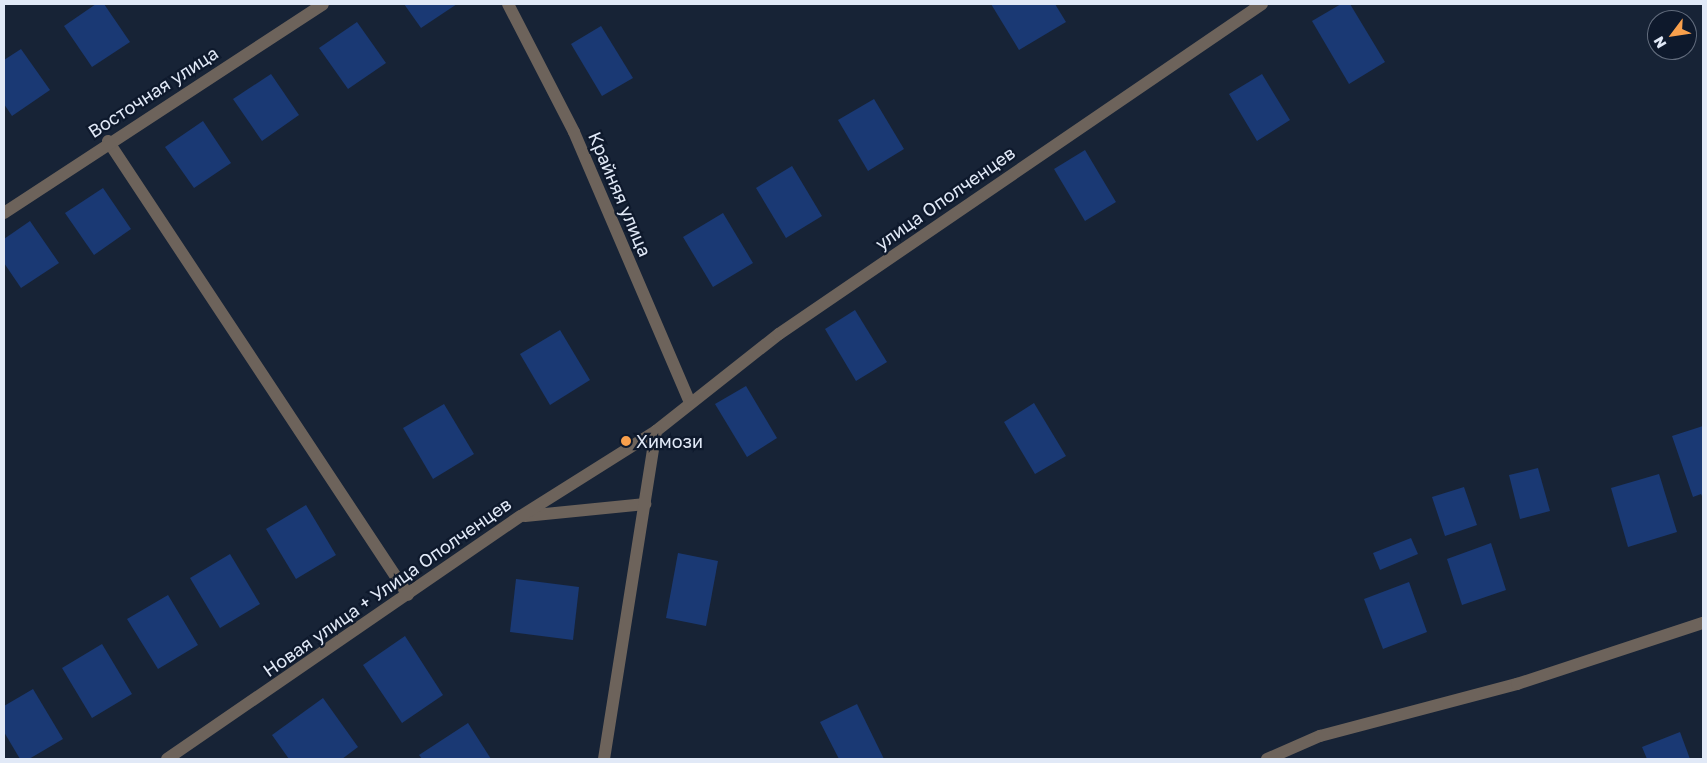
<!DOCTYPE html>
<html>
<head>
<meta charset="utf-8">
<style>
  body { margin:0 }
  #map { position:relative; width:1707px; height:763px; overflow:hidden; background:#172336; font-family:"Golos Text",sans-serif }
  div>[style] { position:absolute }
  .building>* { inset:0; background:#1a3974 }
  .minor>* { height:12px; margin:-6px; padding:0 6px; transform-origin:6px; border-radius:6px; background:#6d635b }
  .dots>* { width:14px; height:14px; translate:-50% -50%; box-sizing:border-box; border:2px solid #0e192c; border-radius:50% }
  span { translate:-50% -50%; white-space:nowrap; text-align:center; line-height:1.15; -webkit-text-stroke:4.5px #0e192c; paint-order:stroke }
  .street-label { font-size:18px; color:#e1e9f7 }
  .poi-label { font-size:18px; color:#e1e9f7 }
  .left { translate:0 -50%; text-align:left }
  .frame { position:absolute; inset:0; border:5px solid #e1e9f7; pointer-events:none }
  .north { position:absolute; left:1647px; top:10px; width:50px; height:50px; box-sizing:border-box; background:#0e192c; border:1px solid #626c7d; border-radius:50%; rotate:239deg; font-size:14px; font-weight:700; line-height:20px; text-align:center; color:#e1e9f7 }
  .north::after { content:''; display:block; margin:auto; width:18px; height:22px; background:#f9a04c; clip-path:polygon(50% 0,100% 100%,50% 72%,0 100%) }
</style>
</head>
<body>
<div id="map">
  <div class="building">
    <i style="clip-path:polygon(96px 4px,104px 4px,130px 42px,92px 67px,64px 26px)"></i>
    <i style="clip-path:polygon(404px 4px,457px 4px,421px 28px)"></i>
    <i style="clip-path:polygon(991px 4px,1055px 4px,1066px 22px,1019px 50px)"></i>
    <i style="clip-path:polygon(1341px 4px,1350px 4px,1385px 62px,1349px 84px,1312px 21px)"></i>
    <i style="clip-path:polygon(357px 22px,386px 63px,348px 89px,319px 48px)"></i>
    <i style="clip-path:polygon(601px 26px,633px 78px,602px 96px,571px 44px)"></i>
    <i style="clip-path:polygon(21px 49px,50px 90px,12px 116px,4px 104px,4px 60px)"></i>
    <i style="clip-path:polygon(271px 74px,299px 115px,262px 141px,233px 99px)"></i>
    <i style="clip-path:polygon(1262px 74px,1290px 120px,1257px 141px,1229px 94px)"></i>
    <i style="clip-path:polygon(874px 99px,904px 149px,868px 171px,838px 120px)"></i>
    <i style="clip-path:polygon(203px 121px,231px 163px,194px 188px,165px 147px)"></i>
    <i style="clip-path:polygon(1085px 150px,1116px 202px,1085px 221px,1054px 169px)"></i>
    <i style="clip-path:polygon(792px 166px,822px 216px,786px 238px,756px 188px)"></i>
    <i style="clip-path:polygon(103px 188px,131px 229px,94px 255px,65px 213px)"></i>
    <i style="clip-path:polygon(723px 213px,753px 263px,713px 287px,683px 237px)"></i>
    <i style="clip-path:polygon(30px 221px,59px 263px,21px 288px,4px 263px,4px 239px)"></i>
    <i style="clip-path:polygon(855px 310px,887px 362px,856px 381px,825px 329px)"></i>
    <i style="clip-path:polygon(560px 330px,590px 380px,550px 405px,520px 354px)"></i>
    <i style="clip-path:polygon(746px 386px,777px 438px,747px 457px,715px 404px)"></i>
    <i style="clip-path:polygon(1034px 403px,1066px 456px,1035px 474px,1004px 422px)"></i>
    <i style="clip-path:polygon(444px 404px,474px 454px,433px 479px,403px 428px)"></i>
    <i style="clip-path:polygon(1703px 426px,1703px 498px,1701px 494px,1693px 497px,1672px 436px)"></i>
    <i style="clip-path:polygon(1538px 468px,1550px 511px,1520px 519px,1509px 475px)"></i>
    <i style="clip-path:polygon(1659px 474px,1677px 532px,1628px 547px,1611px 488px)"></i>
    <i style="clip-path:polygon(1464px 487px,1477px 525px,1445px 536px,1432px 497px)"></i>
    <i style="clip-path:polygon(306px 505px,336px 555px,296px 579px,266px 529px)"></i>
    <i style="clip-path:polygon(1411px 538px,1418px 554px,1380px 570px,1373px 553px)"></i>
    <i style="clip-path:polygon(1491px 543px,1506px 590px,1462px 605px,1447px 559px)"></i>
    <i style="clip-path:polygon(678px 553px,718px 561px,706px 626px,666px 618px)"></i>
    <i style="clip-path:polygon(230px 554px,260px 604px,220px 628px,190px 578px)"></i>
    <i style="clip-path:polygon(516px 579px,579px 587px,573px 640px,510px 632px)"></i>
    <i style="clip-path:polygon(1409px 582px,1427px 632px,1383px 649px,1364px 599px)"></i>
    <i style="clip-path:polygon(168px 595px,198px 645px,158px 669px,127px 619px)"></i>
    <i style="clip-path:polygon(405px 636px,443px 695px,402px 723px,363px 665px)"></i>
    <i style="clip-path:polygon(102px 644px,132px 694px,92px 718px,62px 668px)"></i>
    <i style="clip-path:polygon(33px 689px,63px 739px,29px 759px,20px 759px,4px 732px,4px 706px)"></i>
    <i style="clip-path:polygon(323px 698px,358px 747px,342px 759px,289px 759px,272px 735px)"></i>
    <i style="clip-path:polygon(857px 704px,884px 759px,839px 759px,820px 722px)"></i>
    <i style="clip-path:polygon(468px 723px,491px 759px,422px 759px,419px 755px)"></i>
    <i style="clip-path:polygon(1680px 732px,1690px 759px,1647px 759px,1642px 747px)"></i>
  </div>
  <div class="minor">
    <i style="left:508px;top:4px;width:144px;rotate:62.7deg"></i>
    <i style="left:574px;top:132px;width:295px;rotate:66.8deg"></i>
    <i style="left:108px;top:141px;width:544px;rotate:56.54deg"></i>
    <i style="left:4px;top:213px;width:381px;rotate:-33.2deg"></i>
    <i style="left:525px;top:516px;width:121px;rotate:-5.7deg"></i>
    <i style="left:167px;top:759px;width:429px;rotate:-34.5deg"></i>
    <i style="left:521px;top:516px;width:160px;rotate:-32.2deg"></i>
    <i style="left:656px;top:431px;width:157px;rotate:-38.3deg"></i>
    <i style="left:779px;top:334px;width:585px;rotate:-34.34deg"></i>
    <i style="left:604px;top:759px;width:332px;rotate:-81deg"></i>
    <i style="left:1267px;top:759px;width:58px;rotate:-23.5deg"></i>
    <i style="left:1320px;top:736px;width:204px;rotate:-14.8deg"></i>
    <i style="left:1517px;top:684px;width:196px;rotate:-18.2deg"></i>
  </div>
  <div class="dots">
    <i style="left:626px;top:441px;background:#f9a04c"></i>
  </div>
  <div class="street-label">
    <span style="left:153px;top:92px;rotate:-33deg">Восточная улица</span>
    <span style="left:620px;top:194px;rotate:67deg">Крайняя улица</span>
    <span style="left:945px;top:198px;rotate:-35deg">улица Ополченцев</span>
    <span style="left:387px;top:587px;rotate:-35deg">Новая улица + Улица Ополченцев</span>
  </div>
  <div class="poi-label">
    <span class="left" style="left:636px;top:441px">Химози</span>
  </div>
  <div class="frame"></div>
  <div class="north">N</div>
</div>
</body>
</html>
